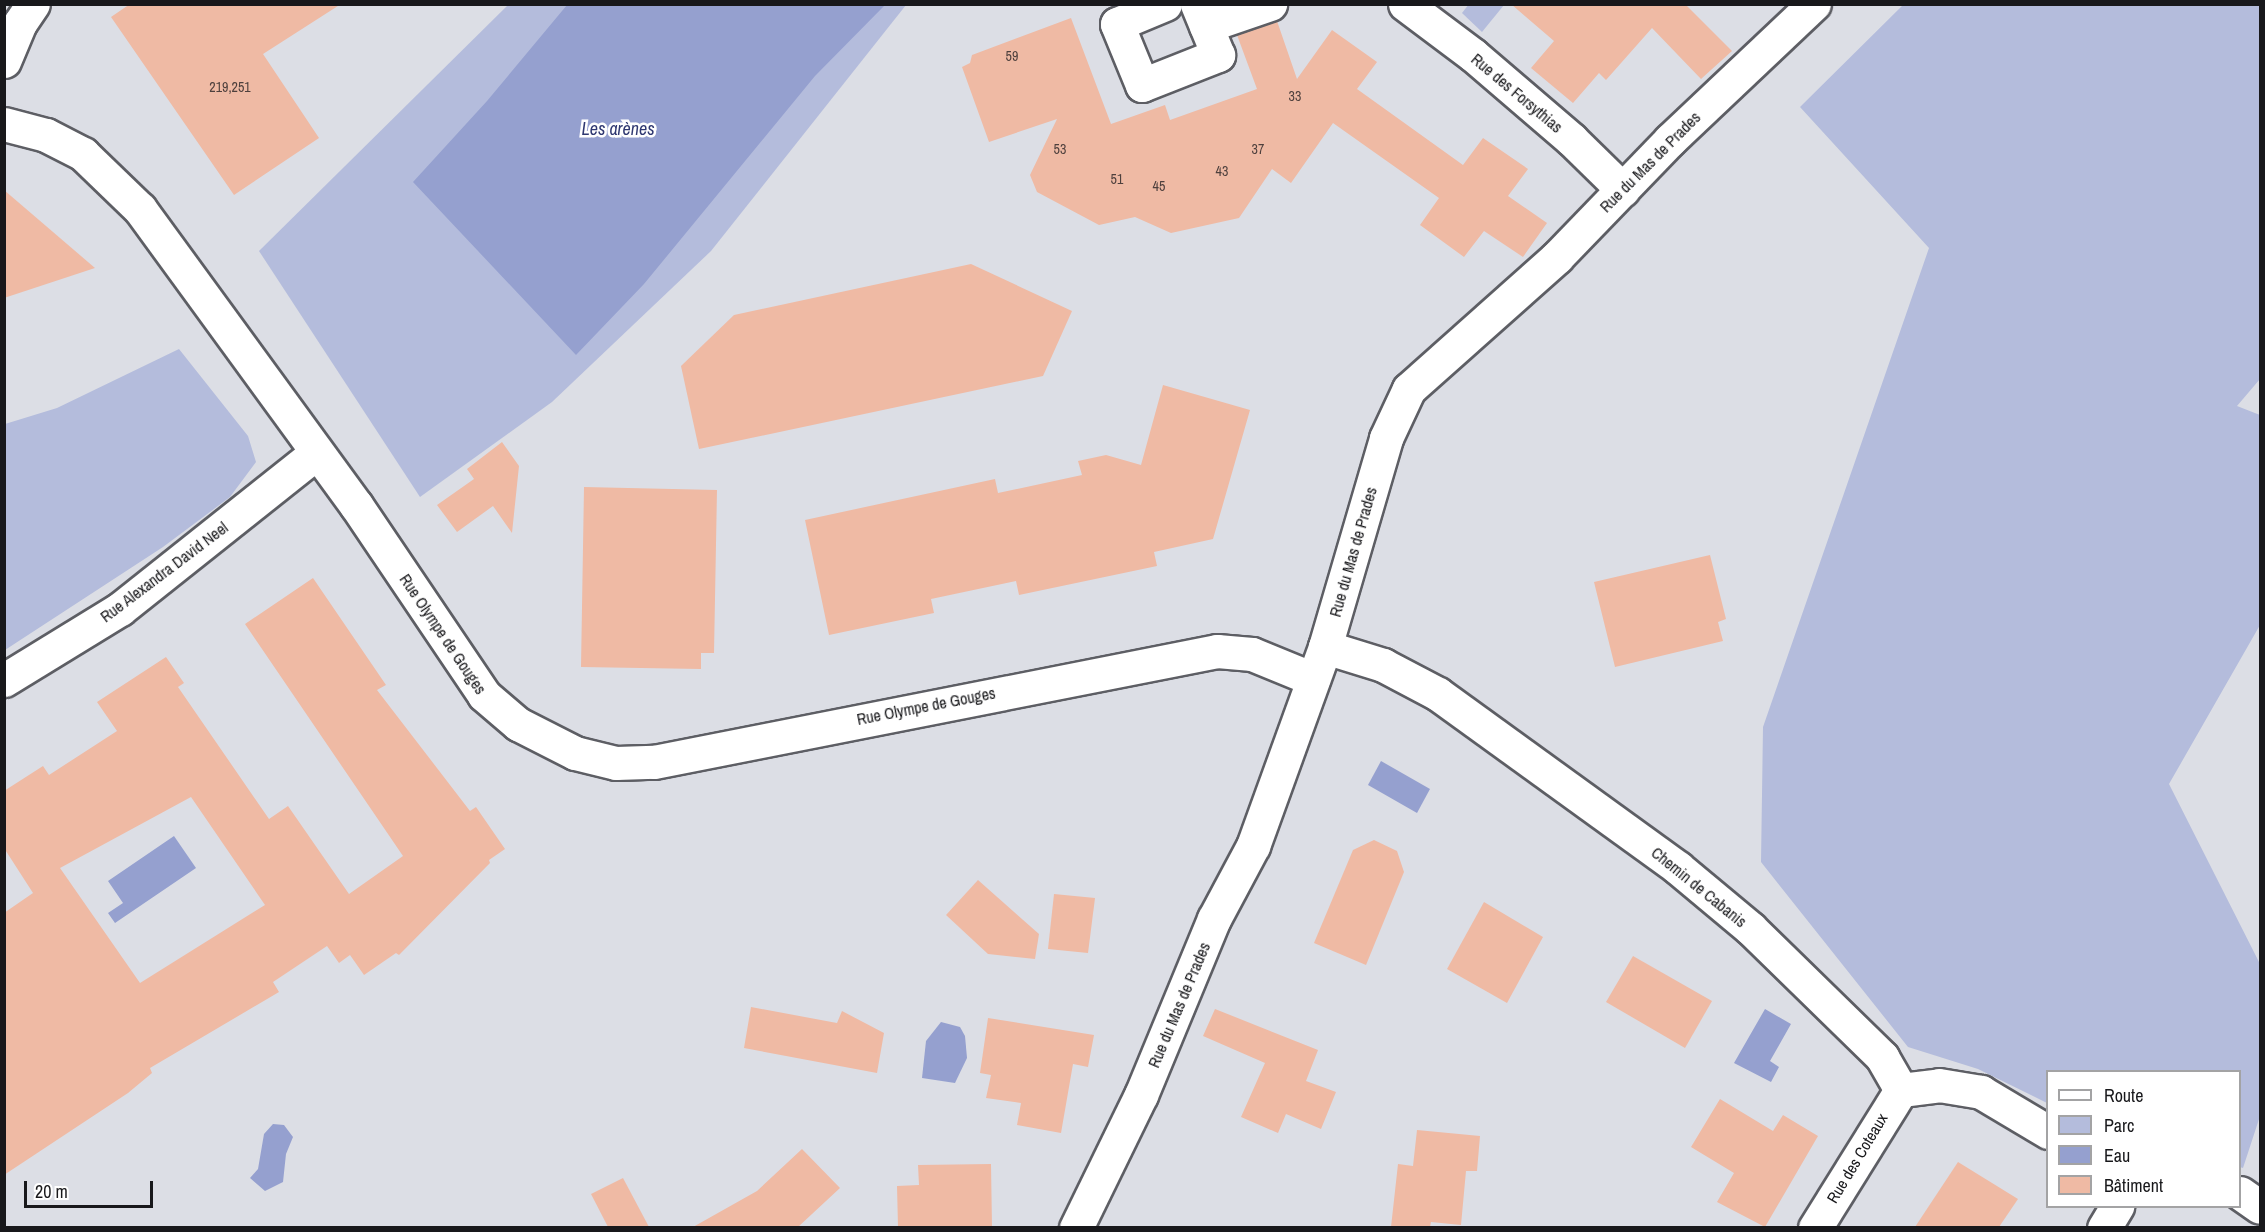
<!DOCTYPE html>
<html>
<head>
<meta charset="utf-8">
<style>
  body { margin:0 }
  #map { position:relative; width:2265px; height:1232px; overflow:hidden; background:#dcdee5; font-family:"Archivo Narrow",sans-serif }
  div>[style] { position:absolute }
  .green>* { inset:0; background:#b4bcdc }
  .water>* { inset:0; background:#95a0cf }
  .building>* { inset:0; background:#efbaa4 }
  .roads { filter:drop-shadow(2px 0 #5d5e64) drop-shadow(-2px 0 #5d5e64) drop-shadow(0 2px #5d5e64) drop-shadow(0 -2px #5d5e64) }
  .minor>* { height:33px; margin:-16.5px; padding:0 16.5px; transform-origin:16.5px; border-radius:16.5px; background:#fff }
  span { translate:-50% -50%; white-space:nowrap; text-align:center; line-height:1.15; -webkit-text-stroke:5px #fff; paint-order:stroke }
  .number-label { font-size:14px; color:#4e403d }
  .number-label span { -webkit-text-stroke-width:0 }
  .street-label { font-size:16px; color:#18181b }
  .water-label { font-size:18px; color:#2f3871; font-style:italic }
  .frame { position:absolute; inset:0; border:6px solid #18181b; pointer-events:none }
  .legend { position:absolute; left:2046px; top:1070px; width:195px; height:138px; box-sizing:border-box; background:#fff; border:2px solid #a3a3a4; margin:0; padding:8px 10px; list-style:none; font-size:18px; color:#18181b }
  .legend li { display:flex; align-items:center; gap:12px; height:30px }
  .legend b { width:30px; border:2px solid #a3a3a4 }
  .scale { position:absolute; left:24px; top:1181px; width:129px; height:27px; box-sizing:border-box; border:3px solid #18181b; border-top:0; padding-left:8px; font-size:18px; line-height:21px; white-space:nowrap; color:#18181b; -webkit-text-stroke:4px #fff; paint-order:stroke }
</style>
</head>
<body>
<div id="map">
  <div class="green">
    <i style="clip-path:polygon(1469px 4px,1504px 4px,1504px 5px,1482px 32px,1462px 13px)"></i>
    <i style="clip-path:polygon(508px 5px,906px 5px,711px 251px,552px 402px,420px 497px,259px 251px)"></i>
    <i style="clip-path:polygon(1903px 5px,2260px 5px,2260px 379px,2237px 406px,2260px 415px,2260px 625px,2169px 784px,2260px 964px,2260px 1116px,2243px 1168px,2240px 1167px,2240px 1072px,2048px 1072px,2047px 1103px,1978px 1069px,1908px 1047px,1761px 862px,1763px 727px,1929px 248px,1800px 107px)"></i>
    <i style="clip-path:polygon(179px 349px,248px 436px,256px 462px,230px 497px,163px 547px,5px 650px,5px 424px,57px 408px)"></i>
  </div>
  <div class="water">
    <i style="clip-path:polygon(567px 5px,885px 5px,815px 76px,644px 284px,576px 355px,413px 182px,487px 101px)"></i>
    <i style="clip-path:polygon(1381px 761px,1430px 789px,1417px 813px,1368px 785px)"></i>
    <i style="clip-path:polygon(174px 836px,196px 868px,115px 923px,108px 913px,123px 903px,108px 881px)"></i>
    <i style="clip-path:polygon(1765px 1009px,1791px 1024px,1770px 1061px,1779px 1067px,1771px 1082px,1734px 1063px)"></i>
    <i style="clip-path:polygon(941px 1022px,960px 1027px,965px 1036px,967px 1058px,955px 1083px,922px 1078px,926px 1041px)"></i>
    <i style="clip-path:polygon(273px 1124px,284px 1125px,293px 1137px,286px 1154px,283px 1182px,265px 1191px,250px 1178px,258px 1169px,264px 1134px)"></i>
  </div>
  <div class="building">
    <i style="clip-path:polygon(130px 4px,341px 4px,263px 54px,319px 138px,234px 195px,111px 17px)"></i>
    <i style="clip-path:polygon(1511px 4px,1685px 4px,1732px 51px,1701px 79px,1652px 28px,1606px 80px,1599px 73px,1573px 103px,1531px 68px,1554px 41px)"></i>
    <i style="clip-path:polygon(1071px 18px,1111px 124px,1165px 105px,1170px 120px,1257px 89px,1237px 35px,1277px 21px,1297px 79px,1332px 30px,1377px 62px,1357px 89px,1463px 165px,1483px 138px,1528px 169px,1508px 196px,1547px 223px,1523px 257px,1484px 231px,1464px 257px,1420px 225px,1439px 198px,1333px 123px,1291px 183px,1272px 169px,1239px 218px,1171px 233px,1135px 217px,1099px 225px,1037px 192px,1030px 175px,1057px 119px,989px 142px,962px 67px,970px 63px,972px 55px)"></i>
    <i style="clip-path:polygon(4px 190px,95px 268px,4px 298px)"></i>
    <i style="clip-path:polygon(971px 264px,1072px 311px,1043px 376px,699px 449px,681px 366px,734px 315px)"></i>
    <i style="clip-path:polygon(1163px 385px,1250px 410px,1213px 539px,1154px 552px,1157px 566px,1019px 595px,1016px 581px,931px 599px,934px 613px,829px 635px,805px 520px,995px 479px,998px 493px,1082px 475px,1078px 461px,1106px 455px,1141px 465px)"></i>
    <i style="clip-path:polygon(502px 442px,519px 466px,512px 533px,493px 506px,457px 532px,437px 505px,474px 479px,467px 469px)"></i>
    <i style="clip-path:polygon(584px 487px,717px 490px,714px 653px,701px 653px,701px 669px,581px 667px)"></i>
    <i style="clip-path:polygon(1710px 555px,1726px 619px,1718px 622px,1723px 641px,1615px 667px,1594px 582px)"></i>
    <i style="clip-path:polygon(evenodd,313px 578px,386px 685px,377px 690px,470px 811px,476px 807px,505px 849px,489px 860px,490px 863px,399px 955px,396px 953px,364px 975px,350px 955px,339px 963px,327px 946px,273px 982px,279px 992px,150px 1068px,152px 1073px,128px 1093px,4px 1175px,4px 913px,33px 893px,4px 848px,4px 791px,43px 766px,49px 775px,117px 731px,97px 702px,166px 657px,184px 683px,178px 687px,269px 819px,288px 806px,349px 894px,403px 856px,245px 624px,313px 578px,191px 797px,265px 905px,140px 983px,60px 868px,191px 797px)"></i>
    <i style="clip-path:polygon(1374px 840px,1397px 851px,1404px 872px,1366px 965px,1314px 943px,1353px 850px)"></i>
    <i style="clip-path:polygon(978px 880px,1039px 934px,1035px 959px,988px 954px,946px 915px)"></i>
    <i style="clip-path:polygon(1054px 894px,1095px 898px,1088px 953px,1048px 949px)"></i>
    <i style="clip-path:polygon(1484px 902px,1543px 937px,1507px 1003px,1447px 969px)"></i>
    <i style="clip-path:polygon(1633px 956px,1712px 1001px,1685px 1048px,1606px 1002px)"></i>
    <i style="clip-path:polygon(751px 1007px,837px 1023px,842px 1011px,884px 1033px,877px 1073px,744px 1048px)"></i>
    <i style="clip-path:polygon(1215px 1009px,1318px 1050px,1306px 1081px,1336px 1092px,1321px 1129px,1286px 1114px,1278px 1133px,1241px 1117px,1265px 1063px,1203px 1036px)"></i>
    <i style="clip-path:polygon(988px 1018px,1094px 1035px,1088px 1067px,1073px 1064px,1061px 1133px,1017px 1125px,1021px 1103px,986px 1098px,991px 1075px,980px 1073px)"></i>
    <i style="clip-path:polygon(1720px 1099px,1773px 1131px,1783px 1115px,1818px 1136px,1765px 1227px,1717px 1202px,1734px 1173px,1691px 1147px)"></i>
    <i style="clip-path:polygon(1417px 1130px,1480px 1136px,1477px 1171px,1466px 1171px,1461px 1225px,1431px 1222px,1430px 1227px,1391px 1227px,1398px 1164px,1413px 1166px)"></i>
    <i style="clip-path:polygon(802px 1149px,840px 1188px,798px 1227px,693px 1227px,757px 1191px)"></i>
    <i style="clip-path:polygon(1958px 1162px,2018px 1199px,1999px 1227px,1915px 1227px)"></i>
    <i style="clip-path:polygon(991px 1164px,992px 1227px,898px 1227px,897px 1186px,919px 1185px,918px 1165px)"></i>
    <i style="clip-path:polygon(623px 1178px,649px 1227px,608px 1227px,591px 1194px)"></i>
  </div>
  <div class="roads">
    <div class="minor">
      <i style="left:1165px;top:4px;width:52px;rotate:157.4deg"></i>
      <i style="left:1117px;top:24px;width:66px;rotate:67.7deg"></i>
      <i style="left:1142px;top:85px;width:82px;rotate:-21.5deg"></i>
      <i style="left:1218px;top:55px;width:55px;rotate:-112.4deg"></i>
      <i style="left:1405px;top:4px;width:85px;rotate:36.9deg"></i>
      <i style="left:1473px;top:55px;width:130px;rotate:40.6deg"></i>
      <i style="left:1572px;top:140px;width:71px;rotate:44.4deg"></i>
      <i style="left:1206px;top:26px;width:68px;rotate:-19deg"></i>
      <i style="left:4px;top:61px;width:41px;rotate:-67.2deg"></i>
      <i style="left:20px;top:23px;width:23px;rotate:-56deg"></i>
      <i style="left:4px;top:124px;width:43px;rotate:14.7deg"></i>
      <i style="left:46px;top:135px;width:42px;rotate:27.2deg"></i>
      <i style="left:83px;top:154px;width:79px;rotate:44deg"></i>
      <i style="left:140px;top:209px;width:366px;rotate:53.9deg"></i>
      <i style="left:356px;top:505px;width:229px;rotate:56deg"></i>
      <i style="left:484px;top:695px;width:45px;rotate:40.5deg"></i>
      <i style="left:518px;top:724px;width:64px;rotate:27deg"></i>
      <i style="left:575px;top:753px;width:42px;rotate:13.7deg"></i>
      <i style="left:616px;top:763px;width:38px;rotate:-2deg"></i>
      <i style="left:654px;top:762px;width:574px;rotate:-11.15deg"></i>
      <i style="left:1217px;top:651px;width:35px;rotate:5deg"></i>
      <i style="left:1252px;top:654px;width:66px;rotate:22.3deg"></i>
      <i style="left:1325px;top:647px;width:61px;rotate:17.2deg"></i>
      <i style="left:1383px;top:665px;width:62px;rotate:27.8deg"></i>
      <i style="left:1438px;top:694px;width:296px;rotate:35.9deg"></i>
      <i style="left:1678px;top:868px;width:94px;rotate:39.8deg"></i>
      <i style="left:1750px;top:928px;width:185px;rotate:44.3deg"></i>
      <i style="left:1882px;top:1057px;width:38px;rotate:60deg"></i>
      <i style="left:4px;top:680px;width:136px;rotate:-31.5deg"></i>
      <i style="left:120px;top:609px;width:249px;rotate:-38.5deg"></i>
      <i style="left:1901px;top:1090px;width:38px;rotate:-7deg"></i>
      <i style="left:1939px;top:1085px;width:43px;rotate:9.5deg"></i>
      <i style="left:1981px;top:1092px;width:78px;rotate:30.8deg"></i>
      <i style="left:2240px;top:1193px;width:24px;rotate:35deg"></i>
      <i style="left:1076px;top:1228px;width:148px;rotate:-64deg"></i>
      <i style="left:1141px;top:1095px;width:191px;rotate:-67.5deg"></i>
      <i style="left:1214px;top:919px;width:83px;rotate:-61.9deg"></i>
      <i style="left:1253px;top:846px;width:212px;rotate:-70.1deg"></i>
      <i style="left:1325px;top:647px;width:218px;rotate:-73.7deg"></i>
      <i style="left:1386px;top:438px;width:54px;rotate:-64.9deg"></i>
      <i style="left:1409px;top:389px;width:198px;rotate:-41.7deg"></i>
      <i style="left:1557px;top:257px;width:163px;rotate:-46deg"></i>
      <i style="left:1670px;top:140px;width:198px;rotate:-43.4deg"></i>
      <i style="left:1815px;top:1228px;width:163px;rotate:-58.1deg"></i>
      <i style="left:2104px;top:1228px;width:26px;rotate:-59deg"></i>
    </div>
  </div>
  <div class="number-label">
    <span style="left:1012px;top:56px">59</span>
    <span style="left:230px;top:87px">219,251</span>
    <span style="left:1295px;top:96px">33</span>
    <span style="left:1060px;top:149px">53</span>
    <span style="left:1258px;top:149px">37</span>
    <span style="left:1222px;top:171px">43</span>
    <span style="left:1117px;top:179px">51</span>
    <span style="left:1159px;top:186px">45</span>
  </div>
  <div class="street-label">
    <span style="left:1517px;top:93px;rotate:40deg">Rue des Forsythias</span>
    <span style="left:1650px;top:162px;rotate:-45deg">Rue du Mas de Prades</span>
    <span style="left:1353px;top:552px;rotate:-74deg">Rue du Mas de Prades</span>
    <span style="left:164px;top:572px;rotate:-37deg">Rue Alexandra David Neel</span>
    <span style="left:443px;top:634px;rotate:56deg">Rue Olympe de Gouges</span>
    <span style="left:926px;top:706px;rotate:-11deg">Rue Olympe de Gouges</span>
    <span style="left:1699px;top:887px;rotate:39deg">Chemin de Cabanis</span>
    <span style="left:1179px;top:1005px;rotate:-67deg">Rue du Mas de Prades</span>
    <span style="left:1857px;top:1158px;rotate:-59deg">Rue des Coteaux</span>
  </div>
  <div class="water-label">
    <span style="left:618px;top:129px">Les arènes</span>
  </div>
  <div class="frame"></div>
  <ul class="legend">
  <li><b style="height:8px;background:#fff"></b>Route</li>
  <li><b style="height:16px;background:#b4bcdc"></b>Parc</li>
  <li><b style="height:16px;background:#95a0cf"></b>Eau</li>
  <li><b style="height:16px;background:#efbaa4"></b>Bâtiment</li>
  </ul>
  <div class="scale">20 m</div>
</div>
</body>
</html>
